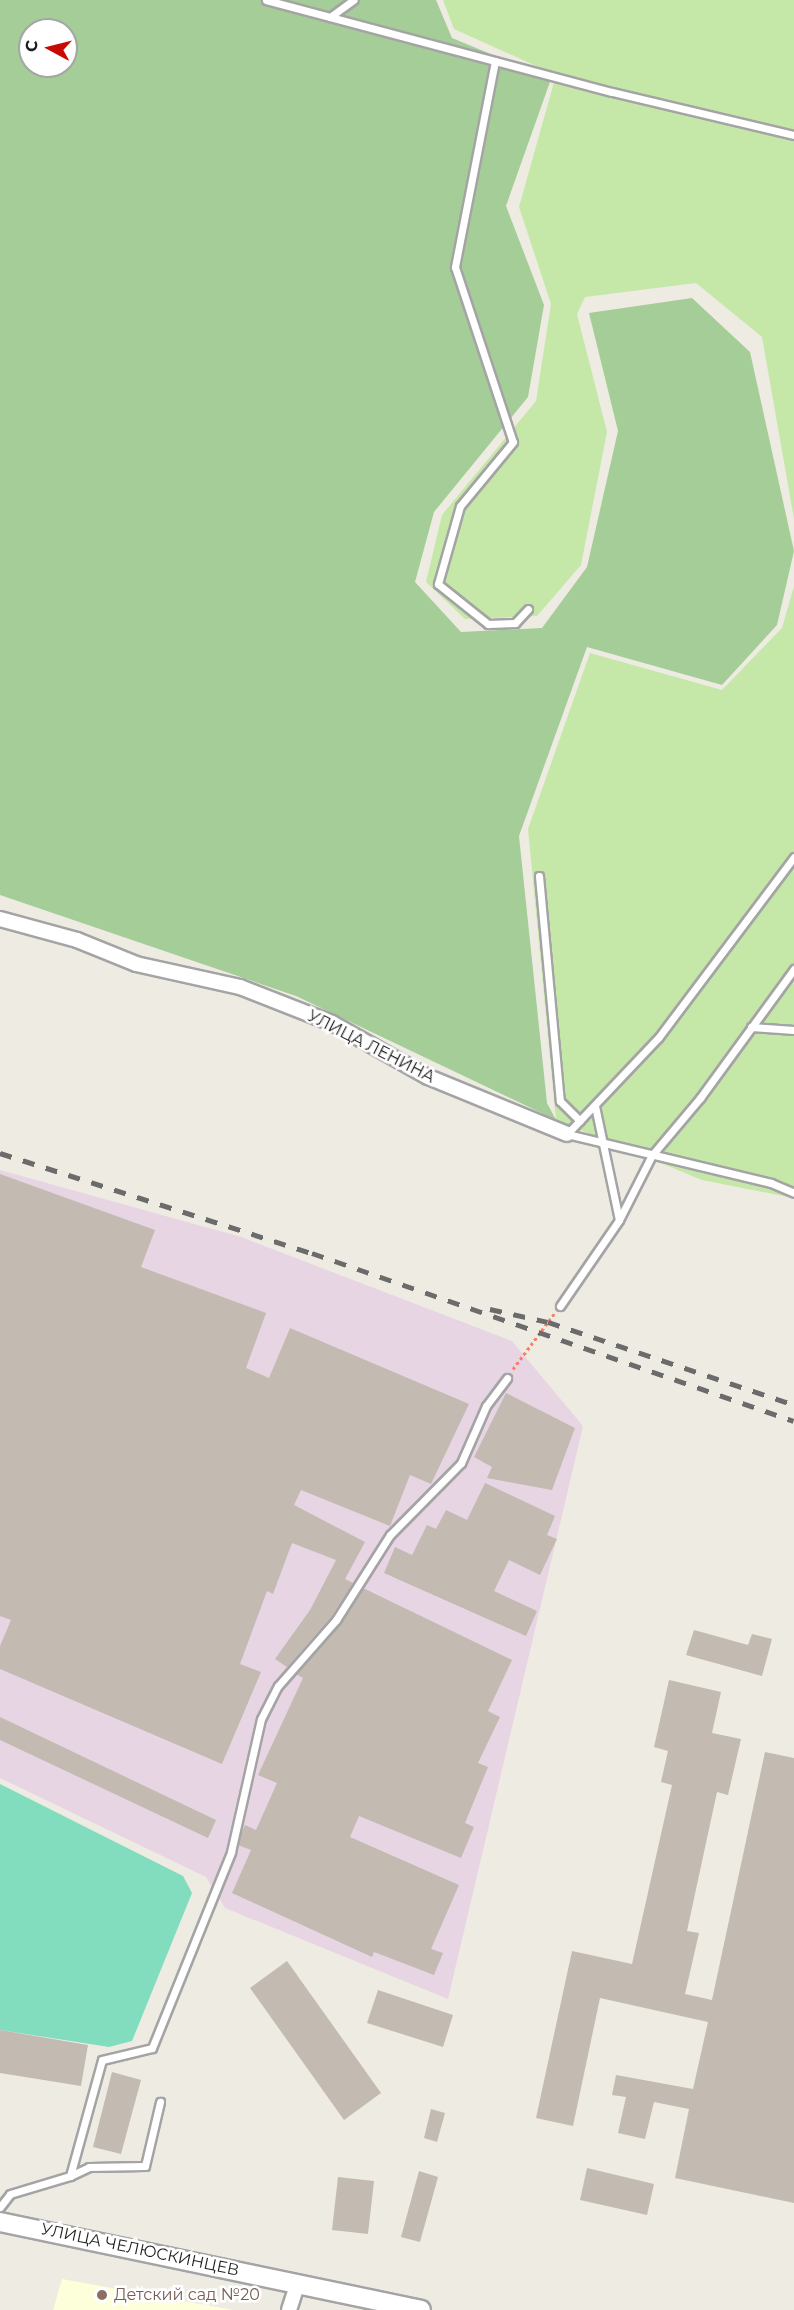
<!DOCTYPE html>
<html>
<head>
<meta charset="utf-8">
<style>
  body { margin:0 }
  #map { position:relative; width:794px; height:2310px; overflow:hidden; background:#eeebe3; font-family:Montserrat,sans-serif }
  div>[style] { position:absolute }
  .industrial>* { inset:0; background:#e7d5e3 }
  .education>* { inset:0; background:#fdffdb }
  .grass>* { inset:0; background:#c5e8a8 }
  .forest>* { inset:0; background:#a5cd97 }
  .pitch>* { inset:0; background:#81ddbe }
  .building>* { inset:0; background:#c3bab2 }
  .path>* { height:3px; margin-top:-1.5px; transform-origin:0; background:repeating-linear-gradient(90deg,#f87f69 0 3px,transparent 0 6px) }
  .roads { filter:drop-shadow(2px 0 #a4a4a4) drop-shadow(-2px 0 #a4a4a4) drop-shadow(0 2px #a4a4a4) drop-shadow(0 -2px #a4a4a4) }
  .service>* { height:7px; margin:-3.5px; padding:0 3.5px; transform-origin:3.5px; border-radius:3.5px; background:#fff }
  .minor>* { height:14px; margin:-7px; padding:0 7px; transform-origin:7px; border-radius:7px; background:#fff }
  .tertiary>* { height:18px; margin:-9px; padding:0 9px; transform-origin:9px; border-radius:9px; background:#fff }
  .rail>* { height:4.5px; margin-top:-2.25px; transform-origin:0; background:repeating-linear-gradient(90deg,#6b6b6b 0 12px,transparent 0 24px) }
  .dots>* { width:16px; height:16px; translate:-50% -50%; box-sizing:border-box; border:3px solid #fff; border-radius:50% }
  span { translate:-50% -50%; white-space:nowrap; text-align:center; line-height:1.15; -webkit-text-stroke:5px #fff; paint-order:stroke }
  .street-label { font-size:16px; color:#1d1d1d }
  .education-label { font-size:16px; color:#785e54 }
  .left { translate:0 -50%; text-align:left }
  .north { position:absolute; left:18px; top:18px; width:60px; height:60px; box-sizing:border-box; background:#fff; border:2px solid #a5a5a5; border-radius:50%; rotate:277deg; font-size:16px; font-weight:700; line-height:24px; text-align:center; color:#1d1d1d }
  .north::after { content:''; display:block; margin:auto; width:21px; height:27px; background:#c80b02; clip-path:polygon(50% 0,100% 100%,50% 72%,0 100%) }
</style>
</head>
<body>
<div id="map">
  <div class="industrial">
    <i style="clip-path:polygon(0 1170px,241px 1237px,512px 1341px,583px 1426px,448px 1999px,225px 1908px,206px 1877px,0 1778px)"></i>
  </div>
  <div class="education">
    <i style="clip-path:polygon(62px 2279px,233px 2310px,53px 2310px)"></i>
  </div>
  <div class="grass">
    <i style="clip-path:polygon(443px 0,794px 0,794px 519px,762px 337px,696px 283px,585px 297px,577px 314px,607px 432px,581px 565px,537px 616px,465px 619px,426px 582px,442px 515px,536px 401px,551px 304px,519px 207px,556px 75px,454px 29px)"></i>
    <i style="clip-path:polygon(794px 586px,794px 1198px,702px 1180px,556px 1120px,528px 829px,590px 653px,722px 690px,782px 628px)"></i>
  </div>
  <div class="forest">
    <i style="clip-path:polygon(evenodd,0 0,436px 0,452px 38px,551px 79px,506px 206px,544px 305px,528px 397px,434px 512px,415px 582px,461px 632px,542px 628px,587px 567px,618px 431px,589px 313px,692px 298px,750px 352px,794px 551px,777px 625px,722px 685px,587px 647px,519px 836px,547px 1103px,556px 1120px,296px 996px,0 895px,0 0,30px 30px,66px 30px,66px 66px,30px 66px,30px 30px)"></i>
  </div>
  <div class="pitch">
    <i style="clip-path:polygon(0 1784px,183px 1876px,192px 1893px,132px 2041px,109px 2047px,0 2030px)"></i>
  </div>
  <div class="building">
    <i style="clip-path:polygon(0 1174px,155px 1230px,141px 1267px,266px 1313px,246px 1368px,269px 1378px,290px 1328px,469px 1404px,431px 1484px,410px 1475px,390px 1526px,301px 1490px,294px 1505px,365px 1542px,345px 1579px,353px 1583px,331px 1617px,287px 1667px,275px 1659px,310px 1610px,336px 1560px,292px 1543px,273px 1594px,267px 1591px,240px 1664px,261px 1672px,222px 1764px,0 1669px,0 1646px,11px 1620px,0 1616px)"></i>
    <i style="clip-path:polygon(506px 1393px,575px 1428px,552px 1490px,487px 1478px,492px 1467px,474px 1457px)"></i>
    <i style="clip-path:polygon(485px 1483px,555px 1516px,547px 1535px,557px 1539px,540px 1575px,509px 1560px,494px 1591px,537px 1611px,526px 1636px,384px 1573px,395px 1547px,412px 1555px,427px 1525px,436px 1529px,446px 1510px,467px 1520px)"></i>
    <i style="clip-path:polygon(363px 1588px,512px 1660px,488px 1711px,500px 1717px,478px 1763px,488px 1767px,465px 1823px,474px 1827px,461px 1858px,359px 1816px,350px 1837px,459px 1885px,431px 1949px,443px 1953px,434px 1975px,374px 1952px,372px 1957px,232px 1893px,251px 1850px,238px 1845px,241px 1834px,245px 1825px,256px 1830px,277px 1783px,258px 1775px,303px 1678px,296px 1674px,340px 1624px)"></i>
    <i style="clip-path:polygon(694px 1630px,748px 1645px,752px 1634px,772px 1639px,762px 1676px,686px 1655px)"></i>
    <i style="clip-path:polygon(669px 1680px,721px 1692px,712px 1733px,741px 1739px,728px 1795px,717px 1792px,687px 1931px,699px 1933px,685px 1994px,712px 2000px,765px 1752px,794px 1758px,794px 2203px,675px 2178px,689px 2109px,654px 2102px,645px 2139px,618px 2133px,626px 2097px,612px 2095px,616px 2075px,693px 2089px,708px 2022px,600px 1998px,573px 2126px,536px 2118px,572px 1951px,632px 1964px,672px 1785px,661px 1782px,668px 1751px,654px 1747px)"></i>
    <i style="clip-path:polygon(0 1717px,216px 1820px,208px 1838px,0 1740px)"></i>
    <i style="clip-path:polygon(287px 1961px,381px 2093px,344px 2120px,250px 1988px)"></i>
    <i style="clip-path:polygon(378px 1990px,453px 2015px,443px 2047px,367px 2023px)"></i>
    <i style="clip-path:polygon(0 2030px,88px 2045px,81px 2086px,0 2073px)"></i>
    <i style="clip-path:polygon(112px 2072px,141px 2080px,121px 2154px,93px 2147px)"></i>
    <i style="clip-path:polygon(431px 2109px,445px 2113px,437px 2142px,424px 2138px)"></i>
    <i style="clip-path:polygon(587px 2168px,654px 2184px,647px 2215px,580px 2200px)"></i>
    <i style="clip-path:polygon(419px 2171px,438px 2177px,420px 2242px,401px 2237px)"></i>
    <i style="clip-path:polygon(338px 2177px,374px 2181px,368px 2234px,332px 2230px)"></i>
  </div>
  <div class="path">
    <i style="left:513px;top:1369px;width:69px;rotate:-53.3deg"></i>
  </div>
  <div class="roads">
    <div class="service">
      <i style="left:266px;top:0;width:358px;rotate:14.9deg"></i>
      <i style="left:612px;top:92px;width:187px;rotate:13.3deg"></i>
      <i style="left:330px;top:17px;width:29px;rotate:-36deg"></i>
      <i style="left:495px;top:61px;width:210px;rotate:101deg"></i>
      <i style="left:455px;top:267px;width:184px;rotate:71.7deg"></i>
      <i style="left:513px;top:442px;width:83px;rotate:129.6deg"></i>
      <i style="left:460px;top:506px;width:81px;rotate:105.8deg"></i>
      <i style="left:438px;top:584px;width:64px;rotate:38.7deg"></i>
      <i style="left:488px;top:624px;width:27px;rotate:-2deg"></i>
      <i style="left:515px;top:623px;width:19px;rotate:-47deg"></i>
      <i style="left:794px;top:857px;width:226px;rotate:126.9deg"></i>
      <i style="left:658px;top:1038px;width:132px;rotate:133.5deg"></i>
      <i style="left:567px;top:1134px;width:210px;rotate:13.5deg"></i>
      <i style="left:771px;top:1183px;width:25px;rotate:23deg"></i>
      <i style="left:539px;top:876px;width:226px;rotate:84.7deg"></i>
      <i style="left:560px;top:1101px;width:28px;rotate:45deg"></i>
      <i style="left:751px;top:1027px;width:43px;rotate:4deg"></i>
      <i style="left:595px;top:1106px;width:116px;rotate:78.1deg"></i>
      <i style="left:560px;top:1306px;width:104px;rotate:-55.5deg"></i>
      <i style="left:619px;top:1220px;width:73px;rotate:-63.1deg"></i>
      <i style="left:652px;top:1155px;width:75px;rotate:-49.9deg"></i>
      <i style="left:700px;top:1098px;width:160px;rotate:-53.9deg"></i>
      <i style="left:70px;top:2176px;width:21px;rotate:-25deg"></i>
      <i style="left:89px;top:2167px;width:56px;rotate:-1deg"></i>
      <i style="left:145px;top:2166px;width:66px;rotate:-76.8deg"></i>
      <i style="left:0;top:2207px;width:16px;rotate:-52deg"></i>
      <i style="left:10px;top:2194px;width:63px;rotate:-16.7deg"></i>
      <i style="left:70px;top:2176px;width:120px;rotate:-74.6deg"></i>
      <i style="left:102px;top:2060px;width:51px;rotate:-13.5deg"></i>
      <i style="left:152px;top:2048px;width:211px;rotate:-68deg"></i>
      <i style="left:231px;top:1852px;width:136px;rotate:-77.3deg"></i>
      <i style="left:261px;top:1719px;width:37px;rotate:-63deg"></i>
      <i style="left:278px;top:1686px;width:88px;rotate:-48.7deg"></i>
      <i style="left:336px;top:1620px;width:101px;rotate:-57.6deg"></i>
      <i style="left:390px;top:1535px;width:101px;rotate:-45.4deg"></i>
      <i style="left:461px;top:1463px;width:62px;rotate:-66.3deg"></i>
      <i style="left:486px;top:1406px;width:35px;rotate:-53deg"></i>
    </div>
    <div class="minor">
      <i style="left:0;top:919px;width:80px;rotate:15.3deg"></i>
      <i style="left:77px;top:940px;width:64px;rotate:22.1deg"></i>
      <i style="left:136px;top:964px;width:107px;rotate:12.5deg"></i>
      <i style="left:240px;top:987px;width:99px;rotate:21.4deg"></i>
      <i style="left:332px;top:1023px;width:110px;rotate:29.4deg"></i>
      <i style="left:428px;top:1077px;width:150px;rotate:22.3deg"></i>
      <i style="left:289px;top:2310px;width:28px;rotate:-72deg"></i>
    </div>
    <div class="tertiary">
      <i style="left:0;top:2222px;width:430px;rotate:11.8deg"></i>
    </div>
  </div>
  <div class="rail">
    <i style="left:0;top:1153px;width:328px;rotate:17.8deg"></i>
    <i style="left:312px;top:1253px;width:510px;rotate:19.22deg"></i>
    <i style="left:490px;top:1309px;width:59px;rotate:12.6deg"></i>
    <i style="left:548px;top:1322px;width:260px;rotate:18.6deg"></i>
  </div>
  <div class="dots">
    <i style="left:102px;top:2295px;background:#8d6e63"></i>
  </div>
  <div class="street-label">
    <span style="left:371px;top:1047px;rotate:27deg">УЛИЦА ЛЕНИНА</span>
    <span style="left:140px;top:2250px;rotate:12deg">УЛИЦА ЧЕЛЮСКИНЦЕВ</span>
  </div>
  <div class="education-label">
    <span class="left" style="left:114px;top:2295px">Детский сад №20</span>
  </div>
  <div class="north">С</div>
</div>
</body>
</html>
